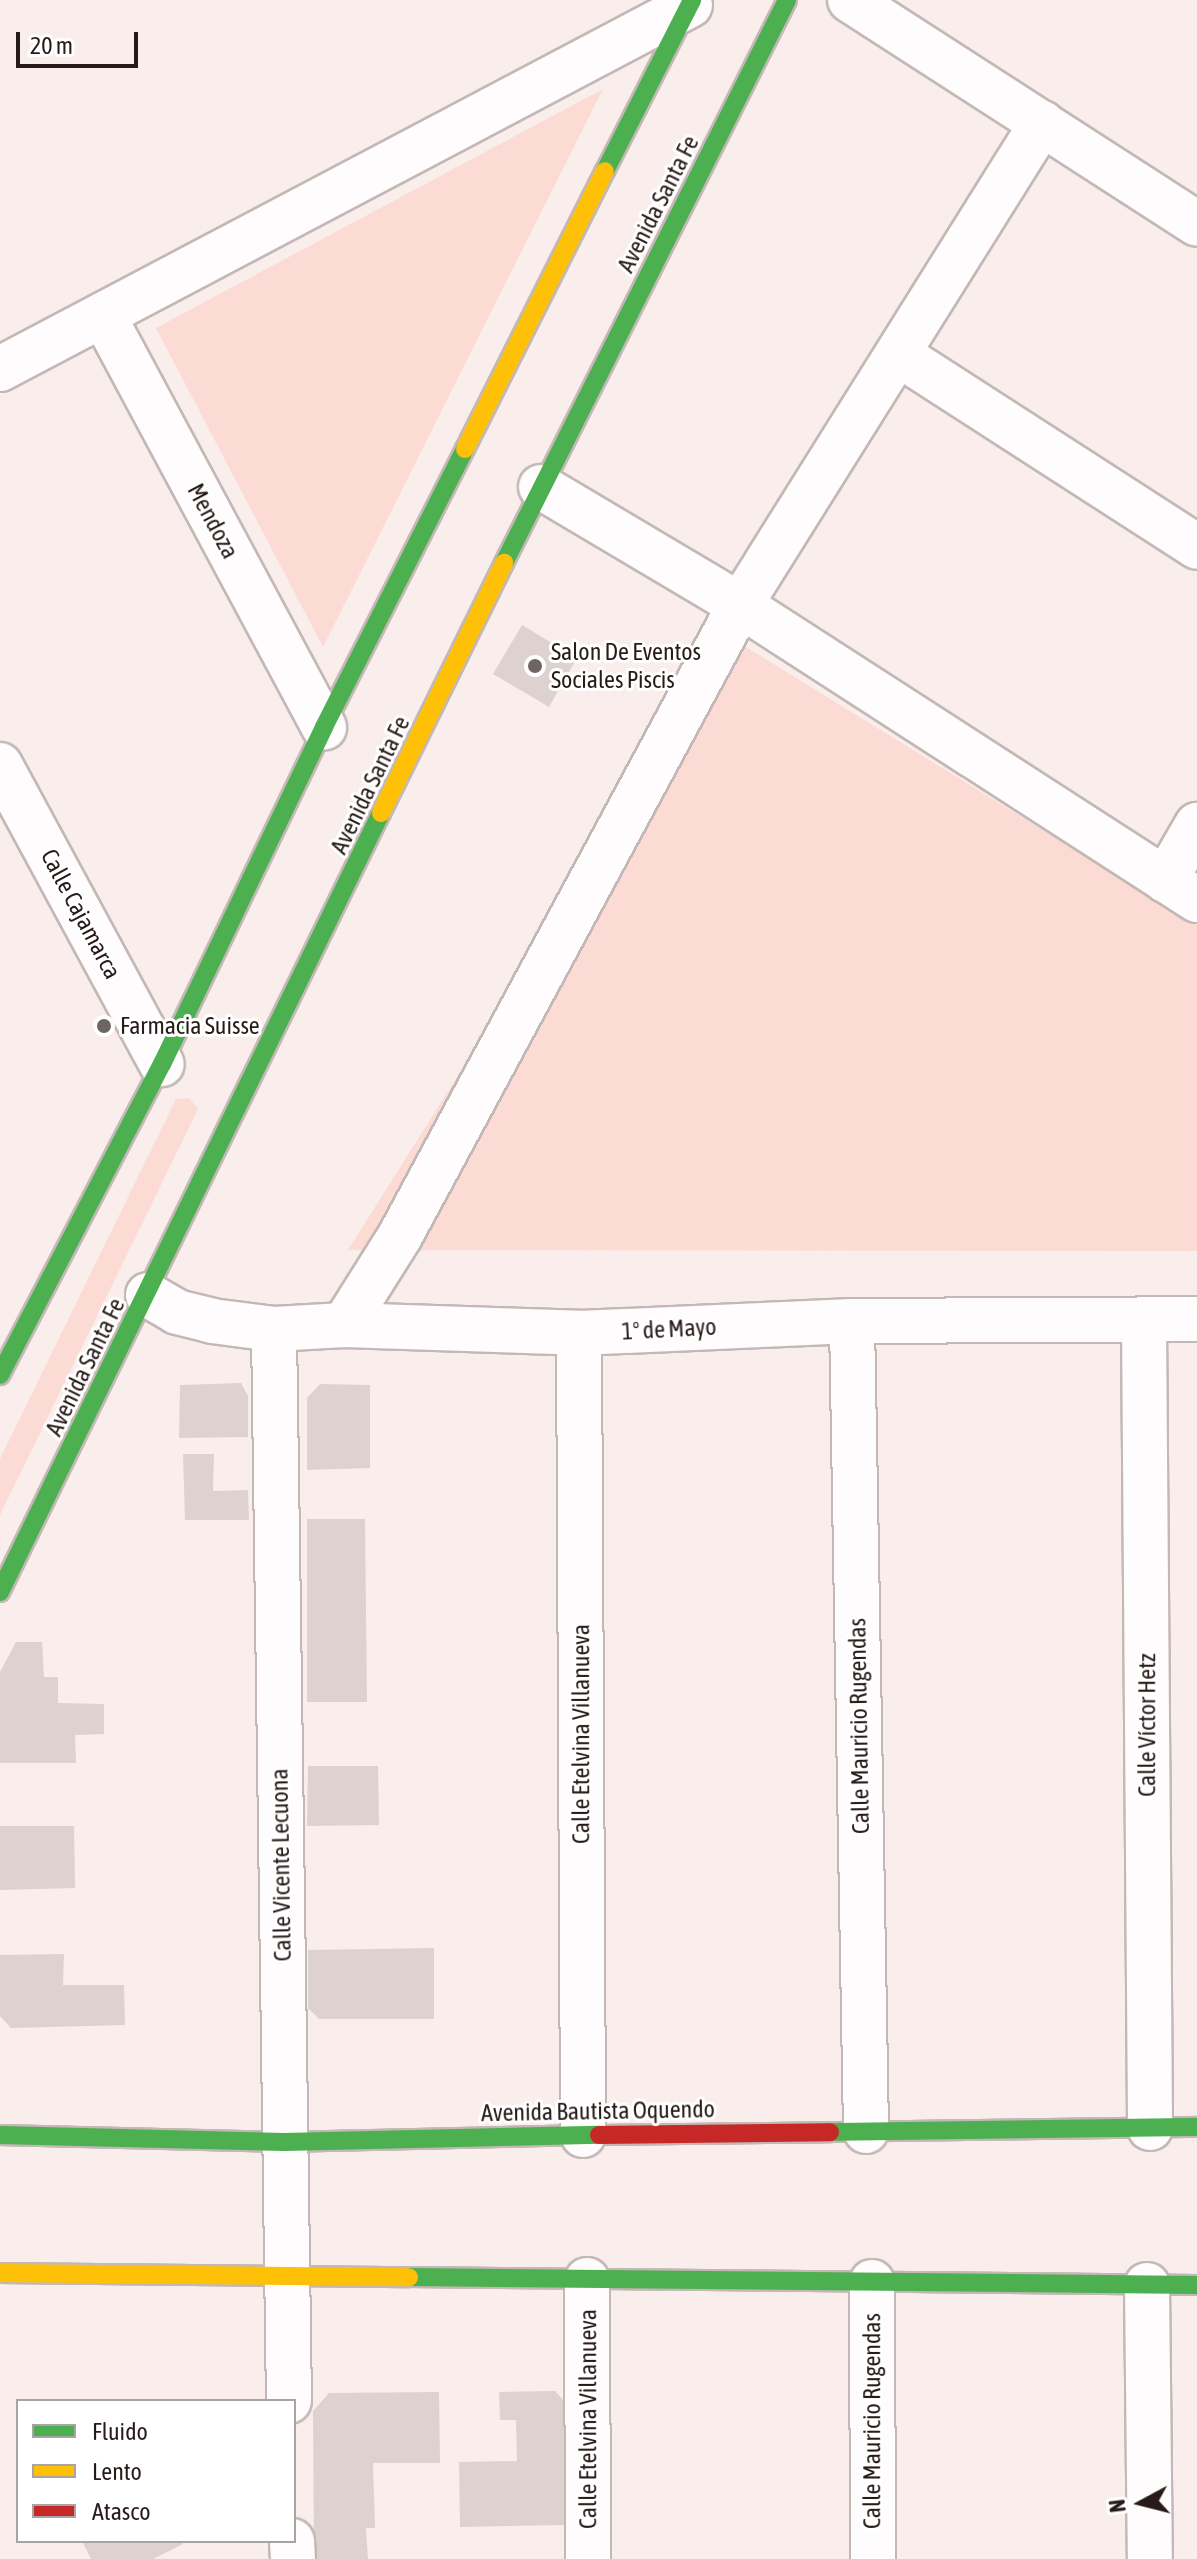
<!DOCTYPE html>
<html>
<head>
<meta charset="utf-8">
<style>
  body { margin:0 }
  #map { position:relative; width:1197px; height:2559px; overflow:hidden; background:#f9eeeb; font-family:"Asap Condensed",sans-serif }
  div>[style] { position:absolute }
  .green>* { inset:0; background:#fbdbd4 }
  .building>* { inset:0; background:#ded2d0 }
  .roads { filter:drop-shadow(2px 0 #c3b8b5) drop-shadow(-2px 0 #c3b8b5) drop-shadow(0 2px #c3b8b5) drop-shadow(0 -2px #c3b8b5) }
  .street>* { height:44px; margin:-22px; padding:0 22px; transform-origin:22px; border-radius:22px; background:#fefcfc }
  .fast>* { height:18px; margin:-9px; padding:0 9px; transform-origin:9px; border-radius:9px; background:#4caf50 }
  .slow>* { height:18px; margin:-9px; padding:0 9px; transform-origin:9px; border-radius:9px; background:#ffc107 }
  .jam>* { height:18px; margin:-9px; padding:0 9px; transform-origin:9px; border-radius:9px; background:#c62828 }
  .dots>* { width:22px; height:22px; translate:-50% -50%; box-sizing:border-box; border:4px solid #fff; border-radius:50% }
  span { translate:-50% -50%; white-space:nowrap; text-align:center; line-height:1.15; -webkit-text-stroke:6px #fff; paint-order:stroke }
  .street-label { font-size:24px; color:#271b19 }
  .poi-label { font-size:24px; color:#271b19 }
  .left { translate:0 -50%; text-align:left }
  .legend { position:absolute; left:16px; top:2399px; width:280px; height:144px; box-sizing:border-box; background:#fff; border:2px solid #a9a4a3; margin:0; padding:10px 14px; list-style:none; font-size:24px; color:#271b19 }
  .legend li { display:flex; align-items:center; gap:16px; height:40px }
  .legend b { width:40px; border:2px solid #a9a4a3 }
  .north { position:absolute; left:1101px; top:2463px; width:80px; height:80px; -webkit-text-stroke:6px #fff; paint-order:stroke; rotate:263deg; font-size:22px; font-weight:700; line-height:32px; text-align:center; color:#271b19 }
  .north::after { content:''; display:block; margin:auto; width:28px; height:36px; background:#271b19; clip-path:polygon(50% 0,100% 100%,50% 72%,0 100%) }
  .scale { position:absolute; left:16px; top:32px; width:122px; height:36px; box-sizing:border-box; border:4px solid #271b19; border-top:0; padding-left:10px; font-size:24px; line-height:28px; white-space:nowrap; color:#271b19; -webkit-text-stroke:6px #fff; paint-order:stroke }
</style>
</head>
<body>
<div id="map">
  <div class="green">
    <i style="clip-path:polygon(603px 89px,323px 647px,156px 328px)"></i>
    <i style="clip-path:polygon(733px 639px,1197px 925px,1197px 1251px,348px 1250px)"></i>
    <i style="clip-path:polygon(189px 1098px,198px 1109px,0 1515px,0 1459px,176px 1099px)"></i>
  </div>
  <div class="building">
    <i style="clip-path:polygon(522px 625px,577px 658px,549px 707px,493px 674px)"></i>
    <i style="clip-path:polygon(241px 1383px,248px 1396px,248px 1437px,179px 1438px,180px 1385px)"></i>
    <i style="clip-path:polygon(320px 1384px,370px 1385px,370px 1468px,307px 1470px,307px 1398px)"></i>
    <i style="clip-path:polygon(183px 1454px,214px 1454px,213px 1491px,248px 1490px,249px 1520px,185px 1520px)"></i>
    <i style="clip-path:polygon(307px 1519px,365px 1519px,367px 1702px,307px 1702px)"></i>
    <i style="clip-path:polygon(16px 1642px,42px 1642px,44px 1677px,58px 1677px,58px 1703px,104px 1704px,104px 1734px,75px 1735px,76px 1763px,0 1763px,0 1672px)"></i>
    <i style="clip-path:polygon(308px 1766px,378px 1766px,379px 1825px,307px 1826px)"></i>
    <i style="clip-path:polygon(0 1826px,74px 1826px,75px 1888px,0 1890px)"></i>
    <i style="clip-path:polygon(434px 1948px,434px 2019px,319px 2019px,308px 2008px,308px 1950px)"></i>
    <i style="clip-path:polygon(64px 1954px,63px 1985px,124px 1985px,125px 2025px,11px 2028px,0 2016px,0 1955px)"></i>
    <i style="clip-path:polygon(555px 2391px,565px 2402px,567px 2525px,460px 2527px,459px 2462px,517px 2461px,516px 2420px,500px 2420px,499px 2392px)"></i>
    <i style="clip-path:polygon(439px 2392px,440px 2463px,373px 2463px,375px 2528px,366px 2528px,368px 2559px,314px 2559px,313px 2411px,329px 2393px)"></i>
    <i style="clip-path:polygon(82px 2541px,182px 2541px,183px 2544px,153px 2559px,91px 2559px)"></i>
  </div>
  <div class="roads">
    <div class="street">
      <i style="left:850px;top:0;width:413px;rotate:32.8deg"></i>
      <i style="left:103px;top:315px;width:468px;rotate:61.8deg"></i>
      <i style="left:898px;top:354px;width:356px;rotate:32.8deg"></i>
      <i style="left:0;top:369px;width:780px;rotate:-27.81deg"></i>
      <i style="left:541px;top:487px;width:231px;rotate:30.7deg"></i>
      <i style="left:740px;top:605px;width:544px;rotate:32.84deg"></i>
      <i style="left:0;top:765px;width:340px;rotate:61.6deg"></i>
      <i style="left:1165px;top:880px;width:64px;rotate:-59.8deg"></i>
      <i style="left:148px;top:1295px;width:34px;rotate:30deg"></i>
      <i style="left:177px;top:1312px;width:36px;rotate:14deg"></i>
      <i style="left:212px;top:1321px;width:63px;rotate:7.4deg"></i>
      <i style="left:274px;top:1329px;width:70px;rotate:-3.3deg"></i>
      <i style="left:344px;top:1325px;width:235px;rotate:1.9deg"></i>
      <i style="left:579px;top:1333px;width:273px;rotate:-2.5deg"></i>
      <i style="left:852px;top:1321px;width:345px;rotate:-0.3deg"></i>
      <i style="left:852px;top:1321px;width:810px;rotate:89.01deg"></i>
      <i style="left:1144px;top:1321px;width:807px;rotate:89.57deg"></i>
      <i style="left:344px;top:1325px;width:105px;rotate:-57.8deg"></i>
      <i style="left:400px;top:1236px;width:717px;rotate:-61.68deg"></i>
      <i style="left:740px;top:605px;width:569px;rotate:-57.93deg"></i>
      <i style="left:274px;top:1329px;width:1072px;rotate:89.2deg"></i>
      <i style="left:579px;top:1333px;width:802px;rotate:89.71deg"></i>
      <i style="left:587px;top:2280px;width:279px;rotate:89.8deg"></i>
      <i style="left:872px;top:2282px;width:277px;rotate:89.8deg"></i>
      <i style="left:1147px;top:2285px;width:274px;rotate:89.4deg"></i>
      <i style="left:292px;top:2541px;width:18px;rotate:87deg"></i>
    </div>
    <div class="fast">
      <i style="left:605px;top:171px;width:192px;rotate:-63deg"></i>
      <i style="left:504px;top:563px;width:630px;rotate:-63.31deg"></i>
      <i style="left:0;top:1375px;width:351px;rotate:-62.5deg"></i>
      <i style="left:162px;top:1064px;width:374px;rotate:-64.3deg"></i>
      <i style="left:324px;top:727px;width:312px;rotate:-63.1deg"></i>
      <i style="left:0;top:1592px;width:867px;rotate:-63.94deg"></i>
      <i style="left:830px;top:2132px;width:367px;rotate:-0.8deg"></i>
      <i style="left:0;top:2135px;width:284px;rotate:1.4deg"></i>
      <i style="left:284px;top:2142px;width:315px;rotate:-1.3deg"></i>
      <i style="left:409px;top:2277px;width:788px;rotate:0.58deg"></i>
    </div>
    <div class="slow">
      <i style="left:465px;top:449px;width:311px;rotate:-63.3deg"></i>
      <i style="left:381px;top:813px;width:279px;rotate:-63.8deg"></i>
      <i style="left:0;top:2273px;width:409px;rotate:0.6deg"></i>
    </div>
    <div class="jam">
      <i style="left:599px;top:2135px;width:231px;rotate:-0.7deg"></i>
    </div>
  </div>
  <div class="dots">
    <i style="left:535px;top:666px;background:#706562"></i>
    <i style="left:104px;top:1026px;background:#706562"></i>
  </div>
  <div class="street-label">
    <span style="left:658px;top:204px;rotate:-63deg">Avenida Santa Fe</span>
    <span style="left:213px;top:521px;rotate:62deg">Mendoza</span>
    <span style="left:370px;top:785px;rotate:-64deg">Avenida Santa Fe</span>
    <span style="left:81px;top:914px;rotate:62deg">Calle Cajamarca</span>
    <span style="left:669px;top:1329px;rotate:-3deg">1º de Mayo</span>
    <span style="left:85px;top:1367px;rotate:-64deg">Avenida Santa Fe</span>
    <span style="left:1147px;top:1725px;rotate:-90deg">Calle Víctor Hetz</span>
    <span style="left:859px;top:1726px;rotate:-91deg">Calle Mauricio Rugendas</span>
    <span style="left:581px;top:1734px;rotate:-90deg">Calle Etelvina Villanueva</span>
    <span style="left:281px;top:1865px;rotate:-91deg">Calle Vicente Lecuona</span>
    <span style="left:598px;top:2111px;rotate:-1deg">Avenida Bautista Oquendo</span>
    <span style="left:588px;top:2419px;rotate:-90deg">Calle Etelvina Villanueva</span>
    <span style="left:872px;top:2421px;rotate:-90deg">Calle Mauricio Rugendas</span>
  </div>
  <div class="poi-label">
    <span class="left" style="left:551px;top:666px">Salon De Eventos<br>Sociales Piscis</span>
    <span class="left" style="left:120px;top:1026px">Farmacia Suisse</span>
  </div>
  <ul class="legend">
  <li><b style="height:10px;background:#4caf50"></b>Fluido</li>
  <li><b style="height:10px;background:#ffc107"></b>Lento</li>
  <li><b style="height:10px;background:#c62828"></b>Atasco</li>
  </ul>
  <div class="north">N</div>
  <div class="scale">20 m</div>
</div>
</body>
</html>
